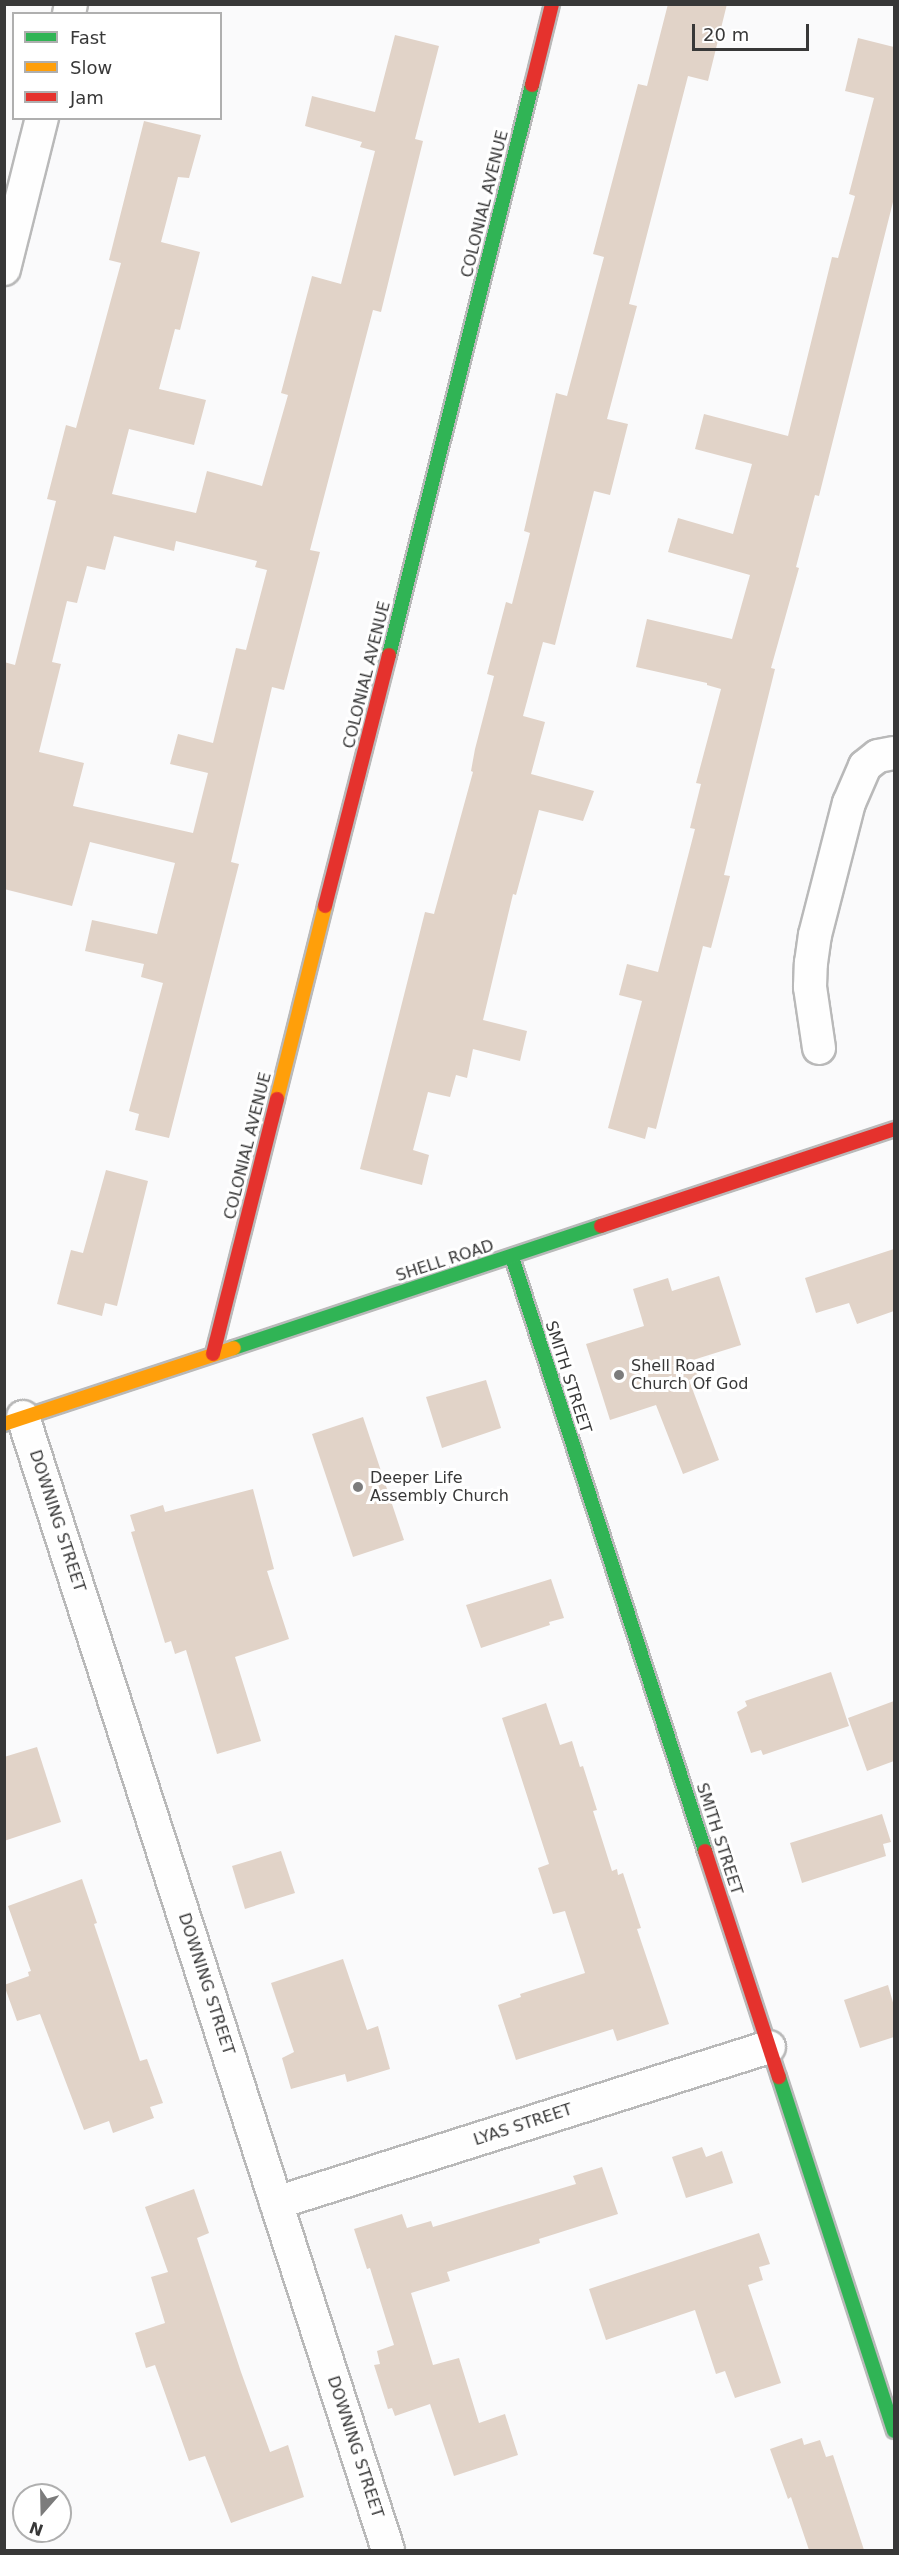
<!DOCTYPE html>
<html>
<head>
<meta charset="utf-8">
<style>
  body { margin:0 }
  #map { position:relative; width:899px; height:2555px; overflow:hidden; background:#fafafb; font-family:"DejaVu Sans",sans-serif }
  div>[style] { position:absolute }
  .building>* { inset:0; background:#e1d3c8 }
  .roads { filter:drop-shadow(2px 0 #b9b9b9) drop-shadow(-2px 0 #b9b9b9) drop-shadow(0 2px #b9b9b9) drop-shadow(0 -2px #b9b9b9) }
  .street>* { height:32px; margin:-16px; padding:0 16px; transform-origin:16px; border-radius:16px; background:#fefefe }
  .fast>* { height:14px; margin:-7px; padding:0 7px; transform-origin:7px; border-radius:7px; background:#30b455 }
  .slow>* { height:14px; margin:-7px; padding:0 7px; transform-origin:7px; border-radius:7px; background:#ff9f0a }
  .jam>* { height:14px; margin:-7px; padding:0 7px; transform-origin:7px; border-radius:7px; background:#e5322d }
  .dots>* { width:16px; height:16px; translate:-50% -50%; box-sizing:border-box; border:3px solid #fff; border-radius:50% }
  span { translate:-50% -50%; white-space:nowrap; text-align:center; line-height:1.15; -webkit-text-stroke:6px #fff; paint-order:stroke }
  .street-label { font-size:16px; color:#383838 }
  .poi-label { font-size:16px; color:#383838 }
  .left { translate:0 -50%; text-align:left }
  .frame { position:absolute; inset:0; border:6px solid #383838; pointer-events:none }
  .legend { position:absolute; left:12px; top:12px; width:210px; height:108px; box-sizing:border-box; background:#fff; border:2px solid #afafaf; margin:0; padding:8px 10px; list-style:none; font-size:18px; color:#383838 }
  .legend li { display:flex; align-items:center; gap:12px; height:30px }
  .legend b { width:30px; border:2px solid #afafaf }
  .north { position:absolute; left:12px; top:2483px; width:60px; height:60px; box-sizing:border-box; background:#fff; border:2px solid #afafaf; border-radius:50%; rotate:200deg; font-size:16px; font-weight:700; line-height:24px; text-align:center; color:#383838 }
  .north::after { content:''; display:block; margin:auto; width:21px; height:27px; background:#7c7c7c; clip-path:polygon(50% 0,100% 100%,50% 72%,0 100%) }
  .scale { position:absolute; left:692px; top:24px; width:117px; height:27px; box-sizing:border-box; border:3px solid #383838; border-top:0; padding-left:8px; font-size:18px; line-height:21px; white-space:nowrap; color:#383838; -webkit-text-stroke:4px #fff; paint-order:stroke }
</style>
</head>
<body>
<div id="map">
  <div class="building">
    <i style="clip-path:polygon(668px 4px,727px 4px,708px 81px,688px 76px,629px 304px,637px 306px,607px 419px,628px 424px,610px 495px,594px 491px,555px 645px,543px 642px,523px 716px,545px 722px,531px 774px,594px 791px,583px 821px,539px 810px,516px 895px,513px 894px,483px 1020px,527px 1031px,520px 1061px,473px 1049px,467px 1078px,456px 1075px,450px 1097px,428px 1092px,413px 1150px,429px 1155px,422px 1185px,360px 1169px,425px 912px,434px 914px,473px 772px,471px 771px,475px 749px,494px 676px,487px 674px,506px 602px,512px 604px,530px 533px,524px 531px,556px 393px,567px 396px,604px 257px,593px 254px,638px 84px,647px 86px)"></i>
    <i style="clip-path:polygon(evenodd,395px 35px,439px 46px,415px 139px,423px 141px,381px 312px,373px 310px,310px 550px,320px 552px,284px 690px,272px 687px,231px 862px,239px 864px,169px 1138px,135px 1130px,139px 1114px,129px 1111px,163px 983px,141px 977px,144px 964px,85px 951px,92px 920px,157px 934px,175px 863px,90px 842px,72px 906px,4px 889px,4px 662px,15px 665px,56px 501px,47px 499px,66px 425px,76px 428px,121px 263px,109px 260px,144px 121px,201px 135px,189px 178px,178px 177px,161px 242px,200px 252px,180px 330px,175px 329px,159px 389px,206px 400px,194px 445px,129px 429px,112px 494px,196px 513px,207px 471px,262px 486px,288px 395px,281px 393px,312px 276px,341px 284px,375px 151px,360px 147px,362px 142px,305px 126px,312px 96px,375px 112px,395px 35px,114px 536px,174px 551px,176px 541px,257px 561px,255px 567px,267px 570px,246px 650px,236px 648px,213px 743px,178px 734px,170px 764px,208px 773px,193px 833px,73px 806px,84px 763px,39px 752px,61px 664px,52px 662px,67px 601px,77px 603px,87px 566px,105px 570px,114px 536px)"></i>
    <i style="clip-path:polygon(858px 38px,894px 47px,894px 198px,819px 496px,815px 495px,796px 567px,799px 568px,771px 668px,775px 669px,724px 875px,730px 876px,711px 948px,703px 946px,656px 1129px,648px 1127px,645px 1139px,608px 1128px,642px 1001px,619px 995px,627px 964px,658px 972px,695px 829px,690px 828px,701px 784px,696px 783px,721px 689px,707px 685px,707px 683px,636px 667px,647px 619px,732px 639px,750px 575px,668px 552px,678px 518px,733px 534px,752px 464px,695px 449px,704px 414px,788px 436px,832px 257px,838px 258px,855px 196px,849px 194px,874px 98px,845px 91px)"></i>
    <i style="clip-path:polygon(106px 1170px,148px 1181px,117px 1306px,105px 1303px,102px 1316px,57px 1304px,71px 1250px,83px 1253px)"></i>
    <i style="clip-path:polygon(894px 1249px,894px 1311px,857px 1324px,849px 1303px,816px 1313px,805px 1278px)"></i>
    <i style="clip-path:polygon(719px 1276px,741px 1345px,693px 1360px,698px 1377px,689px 1380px,719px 1460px,683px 1474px,656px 1405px,610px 1420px,586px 1344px,644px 1326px,633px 1289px,668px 1278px,672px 1291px)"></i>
    <i style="clip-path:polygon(486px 1380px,501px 1428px,442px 1448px,426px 1397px)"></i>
    <i style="clip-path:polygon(363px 1417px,404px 1540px,353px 1557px,312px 1434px)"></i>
    <i style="clip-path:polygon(253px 1489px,274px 1569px,267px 1571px,289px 1639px,235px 1657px,261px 1741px,217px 1754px,186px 1650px,175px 1654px,171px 1641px,165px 1643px,131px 1532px,135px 1531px,130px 1515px,163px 1505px,165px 1512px)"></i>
    <i style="clip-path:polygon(551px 1579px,564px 1618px,549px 1622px,550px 1625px,481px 1648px,466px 1605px)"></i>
    <i style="clip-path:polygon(831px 1672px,849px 1726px,763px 1755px,761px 1750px,751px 1753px,737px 1712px,747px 1706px,745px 1701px)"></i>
    <i style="clip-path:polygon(894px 1701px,894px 1761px,867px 1771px,848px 1718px)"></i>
    <i style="clip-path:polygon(546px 1703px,560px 1745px,572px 1741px,580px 1767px,583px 1766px,597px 1810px,593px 1811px,612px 1871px,617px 1869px,618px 1875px,623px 1873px,641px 1928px,637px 1929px,669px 2024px,617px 2041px,613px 2029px,516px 2060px,498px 2005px,521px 1997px,520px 1994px,585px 1973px,565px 1911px,553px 1914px,538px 1868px,549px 1864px,502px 1718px)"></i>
    <i style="clip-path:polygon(37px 1747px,61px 1822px,4px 1841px,4px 1757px)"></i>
    <i style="clip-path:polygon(882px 1814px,891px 1842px,883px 1844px,886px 1856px,802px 1883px,790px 1843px)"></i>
    <i style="clip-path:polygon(281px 1851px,295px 1893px,245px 1909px,232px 1866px)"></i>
    <i style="clip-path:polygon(82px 1879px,97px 1923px,94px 1924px,140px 2061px,147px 2059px,163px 2103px,150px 2107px,154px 2118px,113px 2133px,109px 2121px,84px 2130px,40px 2014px,17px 2021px,4px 1985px,29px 1976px,28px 1972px,31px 1971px,8px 1906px)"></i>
    <i style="clip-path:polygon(343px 1959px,367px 2030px,378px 2026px,390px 2069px,347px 2082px,345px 2074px,291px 2089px,282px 2058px,294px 2052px,271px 1983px)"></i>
    <i style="clip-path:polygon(888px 1985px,894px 2006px,894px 2037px,860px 2048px,844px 2000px)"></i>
    <i style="clip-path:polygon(702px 2147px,706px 2157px,722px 2151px,733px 2183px,686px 2198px,672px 2157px)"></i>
    <i style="clip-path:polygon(602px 2167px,618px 2214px,539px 2239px,540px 2243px,447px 2272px,450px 2281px,411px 2293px,433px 2365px,459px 2358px,479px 2423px,505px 2414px,518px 2455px,454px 2476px,430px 2404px,395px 2416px,392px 2408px,388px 2409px,374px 2365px,380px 2364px,377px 2351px,394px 2345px,370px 2268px,367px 2269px,354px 2229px,402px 2214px,407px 2228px,431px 2221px,433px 2227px,576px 2184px,573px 2176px)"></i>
    <i style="clip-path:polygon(194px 2189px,209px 2233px,197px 2238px,241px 2372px,270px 2452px,288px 2445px,304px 2497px,231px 2523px,205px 2456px,189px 2461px,155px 2365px,146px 2368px,135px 2333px,165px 2323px,151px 2277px,168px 2272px,145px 2207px)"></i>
    <i style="clip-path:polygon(759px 2233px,770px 2264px,759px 2267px,763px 2280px,748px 2285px,781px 2383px,735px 2398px,725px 2371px,716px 2374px,695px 2310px,606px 2340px,589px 2289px)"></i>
    <i style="clip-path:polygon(802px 2438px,804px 2445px,820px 2440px,826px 2457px,833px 2455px,864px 2550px,809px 2550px,791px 2497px,788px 2499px,770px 2449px)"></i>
  </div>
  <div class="roads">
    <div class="street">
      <i style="left:69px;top:14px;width:10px;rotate:-79deg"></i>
      <i style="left:4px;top:269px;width:156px;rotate:-75.9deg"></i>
      <i style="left:819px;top:1048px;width:62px;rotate:-98.4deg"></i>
      <i style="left:810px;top:987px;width:24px;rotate:-88deg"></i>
      <i style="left:811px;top:963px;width:28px;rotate:-82deg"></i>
      <i style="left:815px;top:935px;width:136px;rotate:-75.6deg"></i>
      <i style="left:849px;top:803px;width:40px;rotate:-66.6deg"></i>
      <i style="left:865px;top:766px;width:16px;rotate:-38deg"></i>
      <i style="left:878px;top:756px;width:16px;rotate:-11deg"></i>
      <i style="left:23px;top:1417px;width:1190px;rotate:72.14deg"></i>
      <i style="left:276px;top:2203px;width:517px;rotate:-17.56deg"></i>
    </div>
    <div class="fast">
      <i style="left:389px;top:655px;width:588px;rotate:-75.92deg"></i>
      <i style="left:512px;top:1257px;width:625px;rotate:72deg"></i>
      <i style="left:234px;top:1348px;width:387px;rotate:-18.4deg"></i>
      <i style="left:779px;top:2077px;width:372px;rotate:72deg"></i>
    </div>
    <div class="slow">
      <i style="left:277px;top:1099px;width:199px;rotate:-76deg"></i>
      <i style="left:4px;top:1424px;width:242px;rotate:-18.3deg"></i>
    </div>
    <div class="jam">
      <i style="left:532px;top:85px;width:83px;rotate:-76.1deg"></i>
      <i style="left:325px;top:906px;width:259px;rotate:-75.7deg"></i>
      <i style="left:601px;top:1226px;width:309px;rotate:-18.3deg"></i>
      <i style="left:213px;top:1354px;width:263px;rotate:-75.9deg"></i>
      <i style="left:705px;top:1851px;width:238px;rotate:71.9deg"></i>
    </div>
  </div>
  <div class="dots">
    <i style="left:619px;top:1375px;background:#7c7c7c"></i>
    <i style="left:358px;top:1487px;background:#7c7c7c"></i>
  </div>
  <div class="street-label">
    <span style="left:485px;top:204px;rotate:-76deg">COLONIAL AVENUE</span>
    <span style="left:367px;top:675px;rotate:-76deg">COLONIAL AVENUE</span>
    <span style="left:248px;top:1146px;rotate:-76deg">COLONIAL AVENUE</span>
    <span style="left:445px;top:1261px;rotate:-18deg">SHELL ROAD</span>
    <span style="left:568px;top:1377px;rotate:72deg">SMITH STREET</span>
    <span style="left:57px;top:1521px;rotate:72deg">DOWNING STREET</span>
    <span style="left:719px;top:1839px;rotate:72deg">SMITH STREET</span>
    <span style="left:206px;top:1984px;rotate:72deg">DOWNING STREET</span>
    <span style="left:523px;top:2125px;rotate:-18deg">LYAS STREET</span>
    <span style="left:355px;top:2447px;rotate:72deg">DOWNING STREET</span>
  </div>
  <div class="poi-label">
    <span class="left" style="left:631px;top:1375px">Shell Road<br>Church Of God</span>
    <span class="left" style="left:370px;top:1487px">Deeper Life<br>Assembly Church</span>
  </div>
  <div class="frame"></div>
  <ul class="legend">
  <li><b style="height:8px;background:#30b455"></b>Fast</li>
  <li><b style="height:8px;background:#ff9f0a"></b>Slow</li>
  <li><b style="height:8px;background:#e5322d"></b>Jam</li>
  </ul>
  <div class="north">N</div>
  <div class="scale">20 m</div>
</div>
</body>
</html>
